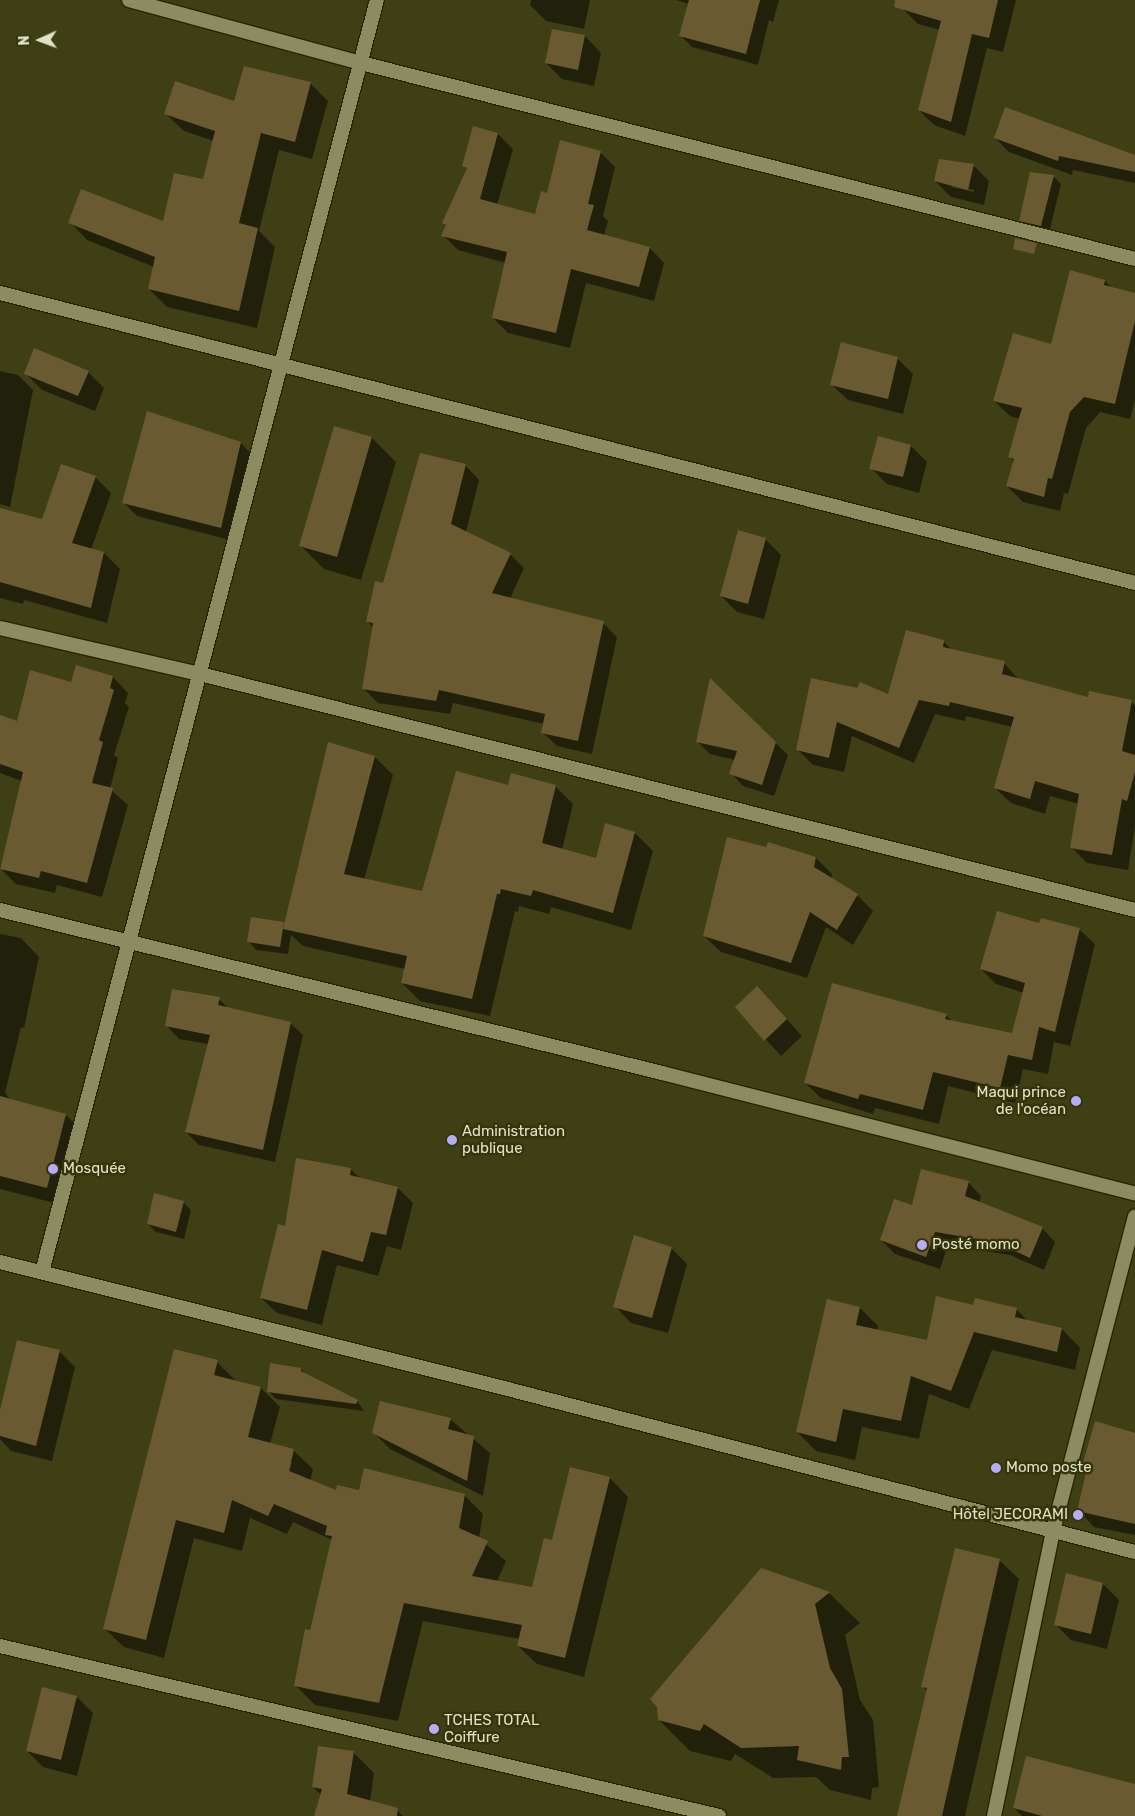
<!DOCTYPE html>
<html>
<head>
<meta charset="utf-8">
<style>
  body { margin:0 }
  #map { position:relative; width:1135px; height:1816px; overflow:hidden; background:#3f3f15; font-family:Rubik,sans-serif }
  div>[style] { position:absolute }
  .shadow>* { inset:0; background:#0007 }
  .building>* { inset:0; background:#6a5a31 }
  .roads { filter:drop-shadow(1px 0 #252505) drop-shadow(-1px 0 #252505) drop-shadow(0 1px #252505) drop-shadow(0 -1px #252505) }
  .minor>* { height:14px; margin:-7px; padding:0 7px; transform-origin:7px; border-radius:7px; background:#8b8c60 }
  .dots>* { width:14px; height:14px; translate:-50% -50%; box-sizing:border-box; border:2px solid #353509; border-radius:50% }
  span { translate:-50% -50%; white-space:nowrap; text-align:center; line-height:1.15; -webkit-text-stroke:5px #353509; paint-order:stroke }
  .poi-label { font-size:15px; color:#dfe1c9 }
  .right { translate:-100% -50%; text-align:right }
  .left { translate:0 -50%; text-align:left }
  .north { position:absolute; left:15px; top:15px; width:50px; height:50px; -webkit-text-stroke:4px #353509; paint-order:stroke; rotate:268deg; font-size:14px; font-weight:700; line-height:20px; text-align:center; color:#dfe1c9 }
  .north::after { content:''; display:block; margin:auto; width:18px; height:22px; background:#dfe1c9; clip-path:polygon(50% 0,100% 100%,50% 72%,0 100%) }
</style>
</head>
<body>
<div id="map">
  <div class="shadow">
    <i style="clip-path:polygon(531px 0,590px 0,584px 29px,546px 21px,530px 5px)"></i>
    <i style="clip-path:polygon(676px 0,779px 0,773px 22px,769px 20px,758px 65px,692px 47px,680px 35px,689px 4px)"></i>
    <i style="clip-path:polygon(906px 0,1016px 0,1003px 52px,987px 48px,965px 136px,934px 125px,919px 110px,940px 30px,918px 24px,903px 9px)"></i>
    <i style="clip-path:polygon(585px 36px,601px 53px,594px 86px,562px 79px,546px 63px)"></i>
    <i style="clip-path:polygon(310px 83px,328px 101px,312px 159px,279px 150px,259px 231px,275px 247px,257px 328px,167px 307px,149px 289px,154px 267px,87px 240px,70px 222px,164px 223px,204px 181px,214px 141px,184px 131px,166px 114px,235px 102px)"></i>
    <i style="clip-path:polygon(474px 128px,498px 134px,513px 149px,497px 205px,536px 215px,548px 195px,600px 152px,615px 167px,603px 216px,608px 221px,604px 236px,650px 248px,664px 263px,654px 301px,586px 283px,570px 348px,508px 333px,493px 318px,506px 263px,458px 250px,443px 235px,447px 227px,443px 223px,468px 170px,464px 166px)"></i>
    <i style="clip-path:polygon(995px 138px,1135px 157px,1135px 183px,1073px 170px,1072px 175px,1009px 152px)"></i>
    <i style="clip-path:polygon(evenodd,973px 165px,989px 181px,984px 205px,951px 197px,935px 181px,973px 165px,952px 185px,974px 190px,974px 192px,952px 187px,952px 185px)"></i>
    <i style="clip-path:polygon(1054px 177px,1061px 184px,1049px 233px,1028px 228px,1020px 220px)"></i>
    <i style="clip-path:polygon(1105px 281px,1112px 288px,1135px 294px,1135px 400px,1130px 419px,1100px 412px,1086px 428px,1068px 494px,1064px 493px,1060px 511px,1023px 502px,1007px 486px,1014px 462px,1010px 457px,1020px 419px,1010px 416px,994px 401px,1052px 345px)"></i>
    <i style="clip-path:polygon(897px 358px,913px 374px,903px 414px,848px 400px,831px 384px)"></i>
    <i style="clip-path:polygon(0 371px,18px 375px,33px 390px,10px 507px,0 504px)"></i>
    <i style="clip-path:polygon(88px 372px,104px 388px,95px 411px,42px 390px,26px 374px)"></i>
    <i style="clip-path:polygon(334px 427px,372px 438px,396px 462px,361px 580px,324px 569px,300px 545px)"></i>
    <i style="clip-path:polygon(241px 443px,254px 457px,234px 541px,137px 516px,123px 502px)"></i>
    <i style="clip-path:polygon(911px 446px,927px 462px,919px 493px,887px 484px,871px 468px)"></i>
    <i style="clip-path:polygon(465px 465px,479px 480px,466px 532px,510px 554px,524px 568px,510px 599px,603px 623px,617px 637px,592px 754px,557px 746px,542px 732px,544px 724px,453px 703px,450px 714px,378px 703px,364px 689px,373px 628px,367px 621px,383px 584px)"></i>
    <i style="clip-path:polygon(95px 477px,111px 493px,91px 550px,104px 553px,120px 569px,107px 623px,24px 600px,23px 604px,0 598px,0 509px,43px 520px)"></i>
    <i style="clip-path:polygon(765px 539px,781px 555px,764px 619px,737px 612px,721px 596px)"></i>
    <i style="clip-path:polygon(944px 642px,952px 650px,1004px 663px,1019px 680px,1089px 698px,1131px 702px,1135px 705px,1135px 826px,1128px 870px,1087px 863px,1072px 848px,1079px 804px,1050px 796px,1045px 814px,1011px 803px,995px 788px,1013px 727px,966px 716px,965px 721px,935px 714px,914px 763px,852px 736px,844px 772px,813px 765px,797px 749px,812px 680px,889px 695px)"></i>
    <i style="clip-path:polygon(77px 667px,113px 677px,128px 693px,125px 703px,129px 707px,114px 755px,118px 758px,110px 789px,128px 805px,102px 897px,57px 885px,55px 893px,16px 884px,0 868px,22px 781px,0 773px,0 717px,17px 723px,72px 683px)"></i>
    <i style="clip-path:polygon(711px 680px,788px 755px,774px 796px,743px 786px,731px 773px,735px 760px,710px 754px,698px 742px)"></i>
    <i style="clip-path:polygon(375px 757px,393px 775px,364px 880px,423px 893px,509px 787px,555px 786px,573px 804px,562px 850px,597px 859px,606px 825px,635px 833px,653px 851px,631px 930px,551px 907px,549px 914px,519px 906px,518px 912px,515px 911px,490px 1016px,420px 1001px,402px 983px,405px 969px,303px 946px,291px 935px,288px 954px,256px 950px,249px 942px,285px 925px)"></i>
    <i style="clip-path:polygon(769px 844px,816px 858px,832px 874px,831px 879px,857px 895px,873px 911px,853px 945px,826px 927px,807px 978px,721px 952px,704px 936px)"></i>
    <i style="clip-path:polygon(1040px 925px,1079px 929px,1095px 944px,1070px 1046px,1054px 1042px,1048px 1074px,1023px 1069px,1015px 1103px,948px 1086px,939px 1124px,875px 1108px,873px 1114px,821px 1098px,805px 1083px,946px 1015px,953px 1022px,1013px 1034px,1024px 993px,996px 984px,981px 969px)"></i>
    <i style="clip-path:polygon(0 934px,21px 938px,39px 957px,24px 1028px,21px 1027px,5px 1093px,12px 1101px,66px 1115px,84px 1133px,66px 1206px,0 1189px)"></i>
    <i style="clip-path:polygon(219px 999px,229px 1009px,290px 1023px,303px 1035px,275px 1162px,199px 1145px,186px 1132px,209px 1044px,179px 1039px,167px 1026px)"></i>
    <i style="clip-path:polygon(773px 1004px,802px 1036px,781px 1056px,736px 1007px)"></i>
    <i style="clip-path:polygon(350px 1169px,360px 1178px,398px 1188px,413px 1203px,401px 1250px,387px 1246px,378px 1276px,337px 1265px,322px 1325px,277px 1313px,261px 1298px,286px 1228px)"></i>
    <i style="clip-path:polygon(968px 1182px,981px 1196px,979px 1204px,1042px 1228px,1055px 1242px,1044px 1270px,1010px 1255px,948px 1245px,940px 1269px,895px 1254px,881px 1240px)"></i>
    <i style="clip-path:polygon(183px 1202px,191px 1210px,184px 1239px,156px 1232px,148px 1224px)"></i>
    <i style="clip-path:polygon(671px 1248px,687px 1264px,668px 1333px,631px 1323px,615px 1306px)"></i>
    <i style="clip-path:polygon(974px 1306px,1016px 1309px,1029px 1322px,1062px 1329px,1080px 1348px,1075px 1370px,992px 1350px,969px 1409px,929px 1394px,919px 1439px,862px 1427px,855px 1460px,816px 1451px,797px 1432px,860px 1308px,878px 1326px,877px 1330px,928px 1341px)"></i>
    <i style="clip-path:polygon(59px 1351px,75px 1367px,52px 1461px,11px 1451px,0 1439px,0 1415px)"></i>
    <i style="clip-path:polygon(evenodd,217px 1362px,236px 1381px,261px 1388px,280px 1407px,270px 1444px,294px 1451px,313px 1469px,310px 1481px,337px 1492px,464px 1495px,483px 1514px,479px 1538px,506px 1561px,497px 1581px,533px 1588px,553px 1541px,610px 1478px,628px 1497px,584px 1677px,537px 1664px,518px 1646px,520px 1639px,423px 1621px,398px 1721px,315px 1705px,296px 1686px,332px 1540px,293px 1522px,287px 1534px,250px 1518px,242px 1551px,194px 1538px,164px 1658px,124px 1647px,105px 1629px,217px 1362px,290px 1462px,292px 1462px,288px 1477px,290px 1462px)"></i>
    <i style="clip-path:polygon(301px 1369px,308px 1376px,357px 1401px,364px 1411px,276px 1399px,268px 1391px)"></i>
    <i style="clip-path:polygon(450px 1419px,490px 1453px,483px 1496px,390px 1449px,374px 1433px)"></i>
    <i style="clip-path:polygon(1135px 1434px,1135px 1535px,1094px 1527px,1079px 1511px,1087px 1470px,1083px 1466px)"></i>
    <i style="clip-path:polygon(999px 1560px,1019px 1579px,965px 1816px,899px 1816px,927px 1691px,923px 1686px)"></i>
    <i style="clip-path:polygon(762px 1570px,829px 1593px,860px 1623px,845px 1635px,860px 1700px,873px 1720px,879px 1787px,872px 1788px,871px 1800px,830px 1790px,816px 1777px,773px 1778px,735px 1754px,731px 1761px,690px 1751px,659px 1720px,658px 1706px)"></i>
    <i style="clip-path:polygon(1103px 1584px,1119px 1600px,1107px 1649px,1071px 1640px,1055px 1624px)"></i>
    <i style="clip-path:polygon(77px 1697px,93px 1713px,77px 1776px,43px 1767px,27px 1751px)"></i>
    <i style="clip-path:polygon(353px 1752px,374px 1773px,370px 1802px,396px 1809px,403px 1816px,316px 1816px,322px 1796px,313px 1787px)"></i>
    <i style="clip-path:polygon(1135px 1785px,1135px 1816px,1022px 1816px,1014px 1808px)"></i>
  </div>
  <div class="building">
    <i style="clip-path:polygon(689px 0,760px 0,746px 54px,679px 36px)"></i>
    <i style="clip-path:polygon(895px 0,998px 0,989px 38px,972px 34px,951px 122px,918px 110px,941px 21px,894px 7px)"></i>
    <i style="clip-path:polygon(552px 29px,585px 35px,578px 70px,545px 63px)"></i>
    <i style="clip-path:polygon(244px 66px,311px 82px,295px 142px,261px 133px,239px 223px,258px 228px,239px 311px,148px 289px,155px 257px,68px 223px,81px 189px,163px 221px,174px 173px,203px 179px,215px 131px,164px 114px,175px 81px,234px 101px)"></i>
    <i style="clip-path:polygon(1005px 107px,1135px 155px,1135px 172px,1059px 156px,1058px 161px,994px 138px)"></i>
    <i style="clip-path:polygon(473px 126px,498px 133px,480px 199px,535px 214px,541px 191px,547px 193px,560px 140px,601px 151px,588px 204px,594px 205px,587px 230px,650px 247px,639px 287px,571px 269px,556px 333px,492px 318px,507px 252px,441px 236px,446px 225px,442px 223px,467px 168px,462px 166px)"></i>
    <i style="clip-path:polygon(939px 159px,974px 164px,968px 190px,934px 181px)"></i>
    <i style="clip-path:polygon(1030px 172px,1054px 175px,1041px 226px,1019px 221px)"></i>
    <i style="clip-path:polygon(1015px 238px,1037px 243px,1034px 254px,1013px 249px)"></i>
    <i style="clip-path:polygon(1070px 270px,1105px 280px,1104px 285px,1135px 293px,1135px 321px,1115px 404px,1084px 397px,1070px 412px,1052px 479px,1048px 478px,1044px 497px,1006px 486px,1014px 459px,1008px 457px,1022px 408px,993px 401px,1013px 333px,1051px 344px)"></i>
    <i style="clip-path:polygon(841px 342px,898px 357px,888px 399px,830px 385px)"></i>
    <i style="clip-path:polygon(34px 348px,89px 371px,78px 396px,24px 374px)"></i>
    <i style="clip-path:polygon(147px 411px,241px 442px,221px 528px,122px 503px)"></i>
    <i style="clip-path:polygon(334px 426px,372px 437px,337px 557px,299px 546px)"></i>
    <i style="clip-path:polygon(878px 436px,911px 445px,903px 477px,869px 469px)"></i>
    <i style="clip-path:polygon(420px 453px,466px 464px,451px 524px,511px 553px,492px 593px,604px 621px,578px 741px,541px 733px,545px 714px,439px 690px,436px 701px,362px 689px,373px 623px,366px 622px,375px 581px,383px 583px)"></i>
    <i style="clip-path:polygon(61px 464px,96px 476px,72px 543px,104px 552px,91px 608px,0 582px,0 508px,42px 519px)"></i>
    <i style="clip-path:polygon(738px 530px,766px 538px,748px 604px,720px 596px)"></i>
    <i style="clip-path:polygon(906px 630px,944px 640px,943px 647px,1005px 661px,1002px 674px,1088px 697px,1089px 691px,1132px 700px,1122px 751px,1135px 755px,1135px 772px,1127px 801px,1122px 799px,1112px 855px,1070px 848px,1079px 794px,1035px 781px,1030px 799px,994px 788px,1014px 717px,950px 702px,949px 706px,919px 700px,899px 748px,837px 722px,829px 758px,796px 750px,811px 678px,857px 688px,860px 682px,888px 694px)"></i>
    <i style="clip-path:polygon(76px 665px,113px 676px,110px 688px,114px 690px,99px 740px,103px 742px,92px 783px,113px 788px,87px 883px,41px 871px,39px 878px,0 869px,23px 772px,0 764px,0 715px,17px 721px,30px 670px,71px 682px)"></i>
    <i style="clip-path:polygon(710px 678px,776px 742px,762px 785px,729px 774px,737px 751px,696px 742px)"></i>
    <i style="clip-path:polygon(328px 742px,375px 756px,344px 874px,422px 891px,456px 771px,508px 785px,511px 773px,556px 785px,542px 843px,596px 858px,605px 823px,635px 832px,613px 913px,533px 890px,531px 896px,501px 889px,500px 894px,497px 894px,472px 999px,401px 983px,407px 956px,283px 929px)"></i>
    <i style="clip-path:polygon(727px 837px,766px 847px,768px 842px,816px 857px,814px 867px,858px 894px,837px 930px,810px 912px,791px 963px,703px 936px)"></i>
    <i style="clip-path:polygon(997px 911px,1039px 923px,1041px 918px,1080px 928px,1055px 1032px,1039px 1027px,1032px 1060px,1008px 1055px,1000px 1088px,933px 1072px,923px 1110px,860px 1094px,858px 1099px,804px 1083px,832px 983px,947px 1014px,945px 1019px,1012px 1033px,1025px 983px,980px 969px)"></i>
    <i style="clip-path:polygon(251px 917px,284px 922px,280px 947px,247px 942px)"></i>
    <i style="clip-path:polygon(757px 986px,787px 1019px,764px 1041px,735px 1007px)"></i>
    <i style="clip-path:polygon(172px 989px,220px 997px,218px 1005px,291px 1022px,263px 1150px,185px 1132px,210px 1035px,165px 1026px)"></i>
    <i style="clip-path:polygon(0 1096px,66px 1114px,47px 1188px,0 1176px)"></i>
    <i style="clip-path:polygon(296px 1158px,351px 1168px,350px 1175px,398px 1187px,386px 1235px,371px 1232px,363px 1262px,322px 1250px,307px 1310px,260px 1298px,278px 1224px,285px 1226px)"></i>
    <i style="clip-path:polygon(921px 1169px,969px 1181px,965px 1196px,1043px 1227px,1030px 1258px,995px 1242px,935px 1232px,926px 1257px,880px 1240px,894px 1199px,912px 1205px)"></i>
    <i style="clip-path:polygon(154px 1193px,184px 1201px,176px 1232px,147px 1224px)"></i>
    <i style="clip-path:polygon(634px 1235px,672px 1247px,652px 1318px,613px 1307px)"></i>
    <i style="clip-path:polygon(936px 1296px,973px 1305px,975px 1298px,1017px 1308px,1015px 1317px,1062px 1328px,1057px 1352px,974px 1332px,951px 1391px,911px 1376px,901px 1421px,843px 1409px,836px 1442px,796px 1432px,827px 1299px,860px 1307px,856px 1325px,927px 1340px)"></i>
    <i style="clip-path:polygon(17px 1340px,60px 1350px,36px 1446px,0 1436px,0 1410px)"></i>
    <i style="clip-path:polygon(174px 1349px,218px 1360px,214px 1375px,261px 1387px,248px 1437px,294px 1449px,289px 1471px,336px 1490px,337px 1485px,359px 1490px,364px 1468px,465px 1494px,459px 1528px,488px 1541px,472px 1576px,532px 1587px,544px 1538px,552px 1540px,570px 1467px,610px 1477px,565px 1658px,517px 1646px,522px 1625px,404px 1603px,379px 1703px,294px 1686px,305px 1629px,310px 1630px,332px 1536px,325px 1535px,327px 1526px,274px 1504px,268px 1516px,232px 1500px,224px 1533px,176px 1520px,146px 1640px,103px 1629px)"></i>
    <i style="clip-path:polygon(270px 1363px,301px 1368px,301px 1371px,358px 1400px,356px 1404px,267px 1392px)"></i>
    <i style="clip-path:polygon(380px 1401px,451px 1418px,448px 1429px,474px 1436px,467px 1481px,372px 1433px)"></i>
    <i style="clip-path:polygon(1095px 1421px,1135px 1433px,1135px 1524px,1077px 1511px,1087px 1468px,1082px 1466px)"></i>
    <i style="clip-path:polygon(955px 1548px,1000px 1559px,942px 1816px,897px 1816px,927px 1688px,921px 1687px)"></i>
    <i style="clip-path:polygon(761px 1568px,830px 1592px,815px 1604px,830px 1668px,842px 1689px,849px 1757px,842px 1757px,841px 1770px,797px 1760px,799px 1746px,741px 1748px,704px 1724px,700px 1731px,658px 1720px,657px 1707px,650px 1699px)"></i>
    <i style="clip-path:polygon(1066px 1573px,1103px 1583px,1091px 1634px,1054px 1625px)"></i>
    <i style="clip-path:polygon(42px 1687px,77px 1696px,61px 1760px,26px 1751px)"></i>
    <i style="clip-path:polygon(318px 1746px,354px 1751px,347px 1794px,398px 1808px,397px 1816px,314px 1816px,322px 1789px,312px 1787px)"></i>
    <i style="clip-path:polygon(1026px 1756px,1135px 1784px,1135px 1816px,1042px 1816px,1013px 1808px)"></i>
  </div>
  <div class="roads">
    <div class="minor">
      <i style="left:129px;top:0;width:240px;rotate:15.2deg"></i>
      <i style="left:361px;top:63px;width:798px;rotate:14.21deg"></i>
      <i style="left:0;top:293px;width:1171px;rotate:14.33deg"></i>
      <i style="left:0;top:628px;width:205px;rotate:13deg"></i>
      <i style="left:200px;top:674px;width:964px;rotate:14.17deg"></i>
      <i style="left:0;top:910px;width:682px;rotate:13.83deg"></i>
      <i style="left:662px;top:1073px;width:488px;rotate:14.3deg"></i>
      <i style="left:0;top:1262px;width:515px;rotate:14.04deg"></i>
      <i style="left:500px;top:1387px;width:656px;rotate:14.57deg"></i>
      <i style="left:42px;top:1272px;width:1315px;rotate:-75.25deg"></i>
      <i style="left:0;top:1646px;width:739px;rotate:13.3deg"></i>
      <i style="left:994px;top:1816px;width:291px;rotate:-78.3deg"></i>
      <i style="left:1053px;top:1531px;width:325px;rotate:-75.4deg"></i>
    </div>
  </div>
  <div class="dots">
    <i style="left:1076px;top:1101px;background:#b6acf8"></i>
    <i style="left:452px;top:1140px;background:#b6acf8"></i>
    <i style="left:53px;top:1169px;background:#b6acf8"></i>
    <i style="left:922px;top:1245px;background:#b6acf8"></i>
    <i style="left:996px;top:1468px;background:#b6acf8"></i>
    <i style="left:1078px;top:1515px;background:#b6acf8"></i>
    <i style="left:434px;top:1729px;background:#b6acf8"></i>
  </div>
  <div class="poi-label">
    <span class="right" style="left:1066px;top:1101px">Maqui prince<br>de l'océan</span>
    <span class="left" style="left:462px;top:1140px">Administration<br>publique</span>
    <span class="left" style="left:63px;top:1169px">Mosquée</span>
    <span class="left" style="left:932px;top:1245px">Posté momo</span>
    <span class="left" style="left:1006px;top:1468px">Momo poste</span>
    <span class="right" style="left:1068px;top:1515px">Hôtel JECORAMI</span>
    <span class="left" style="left:444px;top:1729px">TCHES TOTAL<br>Coiffure</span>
  </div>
  <div class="north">N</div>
</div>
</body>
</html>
